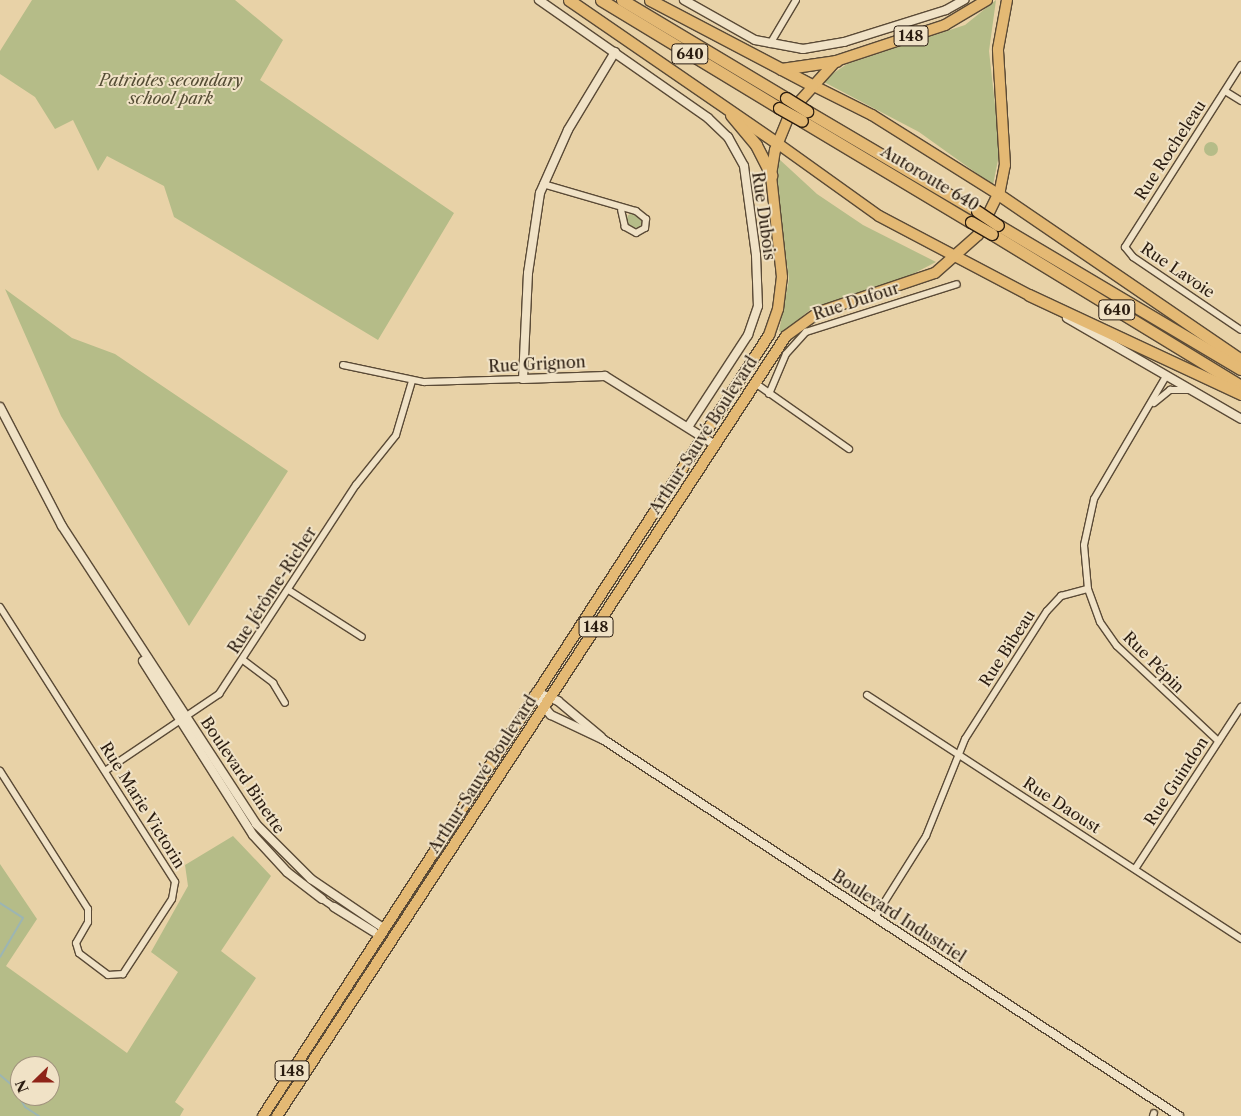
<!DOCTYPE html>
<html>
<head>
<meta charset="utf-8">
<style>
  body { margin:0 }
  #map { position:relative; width:1241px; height:1116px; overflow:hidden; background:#e8d2a7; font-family:"Libre Caslon Text",serif }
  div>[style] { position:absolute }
  .green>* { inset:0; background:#b5bc88 }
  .round { border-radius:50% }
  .stream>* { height:2px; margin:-1px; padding:0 1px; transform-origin:1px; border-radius:1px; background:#9cb5b3 }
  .roads { filter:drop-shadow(1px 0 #5a4a36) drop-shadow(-1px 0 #5a4a36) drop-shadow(0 1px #5a4a36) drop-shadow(0 -1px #5a4a36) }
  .minor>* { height:6px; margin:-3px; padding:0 3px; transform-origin:3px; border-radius:3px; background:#f0e2c6 }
  .tertiary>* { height:8px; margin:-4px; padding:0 4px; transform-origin:4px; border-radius:4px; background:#f0e2c6 }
  .primary>* { height:10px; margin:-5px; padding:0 5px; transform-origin:5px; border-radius:5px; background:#e4b974 }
  .motorway>* { height:11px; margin:-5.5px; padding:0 5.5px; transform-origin:5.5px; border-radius:5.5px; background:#e4b974 }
  .bridges { filter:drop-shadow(1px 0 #2a1c10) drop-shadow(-1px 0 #2a1c10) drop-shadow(0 1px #2a1c10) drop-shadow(0 -1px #2a1c10) }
  .motorway-bridge>* { height:11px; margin:-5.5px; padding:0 5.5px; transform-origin:5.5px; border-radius:5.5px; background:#e4b974 }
  span { translate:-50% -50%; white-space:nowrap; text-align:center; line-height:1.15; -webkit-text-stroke:4px #f0e2c6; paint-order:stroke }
  .shield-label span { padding:1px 4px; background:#f0e2c6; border:1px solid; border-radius:4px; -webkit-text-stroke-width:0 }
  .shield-label { font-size:15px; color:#2a1c10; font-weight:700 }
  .park-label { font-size:16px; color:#544c34; font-style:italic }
  .street-label { font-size:16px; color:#2a1c10 }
  .north { position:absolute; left:10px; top:1056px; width:50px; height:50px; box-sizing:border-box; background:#f0e2c6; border:1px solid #a1937d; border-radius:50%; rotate:248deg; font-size:14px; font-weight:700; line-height:20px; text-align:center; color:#2a1c10 }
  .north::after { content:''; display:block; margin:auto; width:18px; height:22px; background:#8f2418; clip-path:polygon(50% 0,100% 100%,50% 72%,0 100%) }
</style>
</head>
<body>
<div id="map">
  <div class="green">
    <i style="clip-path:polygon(32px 0,235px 0,283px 40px,260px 80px,454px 213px,378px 340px,174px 217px,164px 186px,107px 156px,98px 171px,73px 120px,55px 129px,35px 97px,0 74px,0 51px)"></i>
    <i style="clip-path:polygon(996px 0,989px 51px,1000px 150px,993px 185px,919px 132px,822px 81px,847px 64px,965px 25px)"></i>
    <i class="round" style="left:1204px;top:142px;width:14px;height:14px"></i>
    <i style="clip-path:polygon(779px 159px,817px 194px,863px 225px,936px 262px,907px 277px,811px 309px,782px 333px,779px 331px,789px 279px,776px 185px)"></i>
    <i class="round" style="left:626px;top:213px;width:16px;height:16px"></i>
    <i style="clip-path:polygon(5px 289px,72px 338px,115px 354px,288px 471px,189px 626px,61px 416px)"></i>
    <i style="clip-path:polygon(evenodd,233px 836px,271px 876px,221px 951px,256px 978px,175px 1102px,184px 1109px,180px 1116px,0 1116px,0 864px,37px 919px,6px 966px,127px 1053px,178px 972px,151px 952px,188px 886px,185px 865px,233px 836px,20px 1066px,50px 1066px,50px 1096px,20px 1096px,20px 1066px)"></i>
  </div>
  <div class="stream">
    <i style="left:0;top:903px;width:27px;rotate:33deg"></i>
    <i style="left:23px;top:918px;width:45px;rotate:120.5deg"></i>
    <i style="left:0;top:1075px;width:17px;rotate:40deg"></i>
    <i style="left:13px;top:1086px;width:24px;rotate:60deg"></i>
    <i style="left:25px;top:1107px;width:17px;rotate:33deg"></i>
  </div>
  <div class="roads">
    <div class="minor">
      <i style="left:770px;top:44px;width:51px;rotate:-59.4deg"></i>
      <i style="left:1241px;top:65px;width:216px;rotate:122.5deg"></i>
      <i style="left:1125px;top:247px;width:13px;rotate:51deg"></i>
      <i style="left:1133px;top:257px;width:130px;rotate:34.1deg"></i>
      <i style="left:1225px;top:91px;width:19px;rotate:32deg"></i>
      <i style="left:543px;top:184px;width:97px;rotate:16.2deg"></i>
      <i style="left:636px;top:211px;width:13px;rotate:39deg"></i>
      <i style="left:646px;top:219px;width:9px;rotate:96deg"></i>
      <i style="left:645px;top:228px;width:10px;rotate:151deg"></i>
      <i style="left:636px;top:233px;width:13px;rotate:-151deg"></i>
      <i style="left:625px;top:227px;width:17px;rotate:-103deg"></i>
      <i style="left:343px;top:365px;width:83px;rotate:11.9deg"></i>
      <i style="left:424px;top:382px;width:99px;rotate:-1.7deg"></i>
      <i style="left:755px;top:383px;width:115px;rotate:35.1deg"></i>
      <i style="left:769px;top:394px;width:43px;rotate:-67deg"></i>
      <i style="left:786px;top:354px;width:30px;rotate:-48deg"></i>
      <i style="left:806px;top:332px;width:158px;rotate:-17.6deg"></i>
      <i style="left:1154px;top:403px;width:21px;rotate:-39deg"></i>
      <i style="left:1170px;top:390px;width:19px"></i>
      <i style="left:1088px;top:589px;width:35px;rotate:70deg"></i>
      <i style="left:1100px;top:622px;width:29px;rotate:55deg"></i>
      <i style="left:1117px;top:646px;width:139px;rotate:43.2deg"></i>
      <i style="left:290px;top:591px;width:85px;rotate:32.6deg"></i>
      <i style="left:0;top:607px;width:326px;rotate:57.5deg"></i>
      <i style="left:175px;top:882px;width:17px;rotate:100deg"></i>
      <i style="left:172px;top:899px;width:90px;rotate:123.2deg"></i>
      <i style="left:123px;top:974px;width:15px;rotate:176deg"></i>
      <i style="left:108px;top:975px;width:36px;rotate:-143deg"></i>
      <i style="left:79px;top:953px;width:10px;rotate:-107deg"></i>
      <i style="left:76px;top:943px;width:24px;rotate:-60deg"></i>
      <i style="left:88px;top:922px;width:13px;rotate:-90deg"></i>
      <i style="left:88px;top:909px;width:164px;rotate:-122.5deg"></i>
      <i style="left:243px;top:660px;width:38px;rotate:37deg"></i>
      <i style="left:273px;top:683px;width:23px;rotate:59deg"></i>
      <i style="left:867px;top:695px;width:447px;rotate:33.1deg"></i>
      <i style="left:105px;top:771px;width:138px;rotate:-34deg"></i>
      <i style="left:219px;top:694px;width:250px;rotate:-56.8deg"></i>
      <i style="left:356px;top:485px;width:64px;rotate:-51.3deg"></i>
      <i style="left:396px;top:435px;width:56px;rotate:-73.5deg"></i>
      <i style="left:1135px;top:869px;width:194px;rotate:-56.8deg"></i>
      <i style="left:322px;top:899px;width:14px;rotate:34deg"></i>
      <i style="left:875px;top:917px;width:96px;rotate:-57.8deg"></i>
      <i style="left:926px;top:836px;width:105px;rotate:-68.1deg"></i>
      <i style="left:965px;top:739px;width:152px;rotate:-57.4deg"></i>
      <i style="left:1047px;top:611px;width:21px;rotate:-47deg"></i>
      <i style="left:1061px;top:596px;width:28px;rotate:-15deg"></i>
      <i style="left:1088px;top:589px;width:44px;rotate:-95.2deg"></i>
      <i style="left:1084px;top:545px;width:47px;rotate:-77.7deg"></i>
      <i style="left:1094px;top:499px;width:140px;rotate:-59.6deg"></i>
      <i style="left:1153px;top:1116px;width:3px;rotate:-72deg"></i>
    </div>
    <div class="tertiary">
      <i style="left:539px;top:0;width:206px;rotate:34.9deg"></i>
      <i style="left:708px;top:118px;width:28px;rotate:44deg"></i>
      <i style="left:728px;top:137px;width:33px;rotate:61deg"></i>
      <i style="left:744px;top:166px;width:90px;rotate:82.3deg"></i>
      <i style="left:756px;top:255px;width:51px;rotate:87.8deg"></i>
      <i style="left:758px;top:306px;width:31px;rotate:109deg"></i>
      <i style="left:748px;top:335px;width:110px;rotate:123.1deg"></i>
      <i style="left:684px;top:0;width:81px;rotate:29.4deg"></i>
      <i style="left:755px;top:40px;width:49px;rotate:10.6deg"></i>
      <i style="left:803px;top:49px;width:42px;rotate:-9.7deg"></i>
      <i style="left:844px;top:42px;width:107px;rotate:-17.4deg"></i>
      <i style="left:946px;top:10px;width:21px;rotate:-29deg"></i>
      <i style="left:615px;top:52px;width:91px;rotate:121.1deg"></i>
      <i style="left:568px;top:130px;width:69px;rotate:114deg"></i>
      <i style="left:540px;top:193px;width:81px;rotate:98.5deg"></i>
      <i style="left:528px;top:273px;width:106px;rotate:92.7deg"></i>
      <i style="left:523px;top:379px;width:82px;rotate:-2.1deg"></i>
      <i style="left:605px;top:376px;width:130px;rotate:32.1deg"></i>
      <i style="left:1067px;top:318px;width:201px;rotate:30.1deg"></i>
      <i style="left:0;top:407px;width:134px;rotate:62.5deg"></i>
      <i style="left:62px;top:526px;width:356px;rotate:56.9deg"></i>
      <i style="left:256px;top:824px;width:78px;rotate:45deg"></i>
      <i style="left:311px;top:879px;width:82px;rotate:34.1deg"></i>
      <i style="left:143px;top:661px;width:206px;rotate:57.7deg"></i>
      <i style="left:253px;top:835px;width:50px;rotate:47.4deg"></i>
      <i style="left:287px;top:872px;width:44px;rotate:37.6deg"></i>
      <i style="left:536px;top:692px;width:24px;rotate:22deg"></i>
      <i style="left:558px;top:701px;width:56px;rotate:39.9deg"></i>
      <i style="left:534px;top:695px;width:26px;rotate:50deg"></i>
      <i style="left:551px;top:715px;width:59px;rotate:25.3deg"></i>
      <i style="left:604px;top:740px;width:687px;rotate:33.18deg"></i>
      <i style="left:334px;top:907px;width:47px;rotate:32deg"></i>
    </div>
    <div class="primary">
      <i style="left:812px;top:85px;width:67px;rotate:26.6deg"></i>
      <i style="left:872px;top:115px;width:149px;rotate:32.1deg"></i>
      <i style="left:777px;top:143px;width:125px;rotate:35.6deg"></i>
      <i style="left:879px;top:216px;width:170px;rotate:27.8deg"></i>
      <i style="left:263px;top:1116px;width:931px;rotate:-57.06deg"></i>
      <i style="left:769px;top:335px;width:28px;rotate:-71deg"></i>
      <i style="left:778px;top:309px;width:32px;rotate:-83deg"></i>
      <i style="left:782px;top:277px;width:103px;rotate:-96.2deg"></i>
      <i style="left:771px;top:175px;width:25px;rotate:-81deg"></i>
      <i style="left:775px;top:150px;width:42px;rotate:-67.7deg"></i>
      <i style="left:791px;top:111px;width:67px;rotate:-48deg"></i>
      <i style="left:836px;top:61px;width:115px;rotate:-18.3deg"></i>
      <i style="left:945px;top:25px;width:49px;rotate:-30.8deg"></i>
      <i style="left:277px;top:1116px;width:931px;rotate:-56.87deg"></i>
      <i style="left:786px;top:336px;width:41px;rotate:-36deg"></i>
      <i style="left:819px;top:312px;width:122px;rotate:-18.6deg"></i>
      <i style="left:935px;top:273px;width:57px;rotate:-41.5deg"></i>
      <i style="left:978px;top:235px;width:50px;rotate:-63.9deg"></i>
      <i style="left:1000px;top:190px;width:25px;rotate:-79deg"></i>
      <i style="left:1005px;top:165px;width:116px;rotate:-93.5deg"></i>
      <i style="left:998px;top:49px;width:50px;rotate:-79.6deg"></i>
    </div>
    <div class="motorway">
      <i style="left:569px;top:0;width:252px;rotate:34.5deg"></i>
      <i style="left:601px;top:0;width:208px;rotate:31.2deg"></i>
      <i style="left:622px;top:0;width:191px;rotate:30.9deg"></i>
      <i style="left:650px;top:0;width:183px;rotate:27.7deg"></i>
      <i style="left:781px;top:69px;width:56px;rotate:-8.3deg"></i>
      <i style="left:807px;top:111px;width:197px;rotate:30.5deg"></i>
      <i style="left:731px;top:115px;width:39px;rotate:50deg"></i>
      <i style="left:756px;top:145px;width:34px;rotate:63deg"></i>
      <i style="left:802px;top:121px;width:197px;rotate:30.9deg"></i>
      <i style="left:998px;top:194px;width:294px;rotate:34.3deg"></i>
      <i style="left:998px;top:225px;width:282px;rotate:30.7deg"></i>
      <i style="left:992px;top:234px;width:292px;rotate:31.4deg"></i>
      <i style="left:1029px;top:295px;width:234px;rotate:25deg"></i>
    </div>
  </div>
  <div class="bridges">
    <div class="motorway-bridge">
      <i style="left:786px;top:98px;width:25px;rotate:32deg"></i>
      <i style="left:779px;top:108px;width:26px;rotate:29deg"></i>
      <i style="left:977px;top:211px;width:25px;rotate:34deg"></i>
      <i style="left:971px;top:222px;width:24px;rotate:30deg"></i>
    </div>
  </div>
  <div class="shield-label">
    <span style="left:911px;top:36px">148</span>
    <span style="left:690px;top:54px">640</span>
    <span style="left:1117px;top:310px">640</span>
    <span style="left:596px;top:627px">148</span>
    <span style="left:292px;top:1071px">148</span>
  </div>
  <div class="park-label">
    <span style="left:171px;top:89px">Patriotes secondary<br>school park</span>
  </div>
  <div class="street-label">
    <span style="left:1170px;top:150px;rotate:-57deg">Rue Rocheleau</span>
    <span style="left:930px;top:178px;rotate:31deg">Autoroute 640</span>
    <span style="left:764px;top:216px;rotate:82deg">Rue Dubois</span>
    <span style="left:1178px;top:270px;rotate:34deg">Rue Lavoie</span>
    <span style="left:856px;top:301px;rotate:-18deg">Rue Dufour</span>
    <span style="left:537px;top:364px;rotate:-3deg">Rue Grignon</span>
    <span style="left:703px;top:435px;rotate:-57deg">Arthur-Sauvé Boulevard</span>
    <span style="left:272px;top:590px;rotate:-57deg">Rue Jérôme-Richer</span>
    <span style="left:1007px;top:648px;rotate:-57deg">Rue Bibeau</span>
    <span style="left:1154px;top:662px;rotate:45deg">Rue Pépin</span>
    <span style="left:482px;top:774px;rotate:-57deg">Arthur-Sauvé Boulevard</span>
    <span style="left:243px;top:775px;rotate:56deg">Boulevard Binette</span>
    <span style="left:1176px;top:781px;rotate:-57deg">Rue Guindon</span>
    <span style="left:143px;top:805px;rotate:58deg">Rue Marie Victorin</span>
    <span style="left:1062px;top:805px;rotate:33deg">Rue Daoust</span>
    <span style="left:899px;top:916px;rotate:33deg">Boulevard Industriel</span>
  </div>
  <div class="north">N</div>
</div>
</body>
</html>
